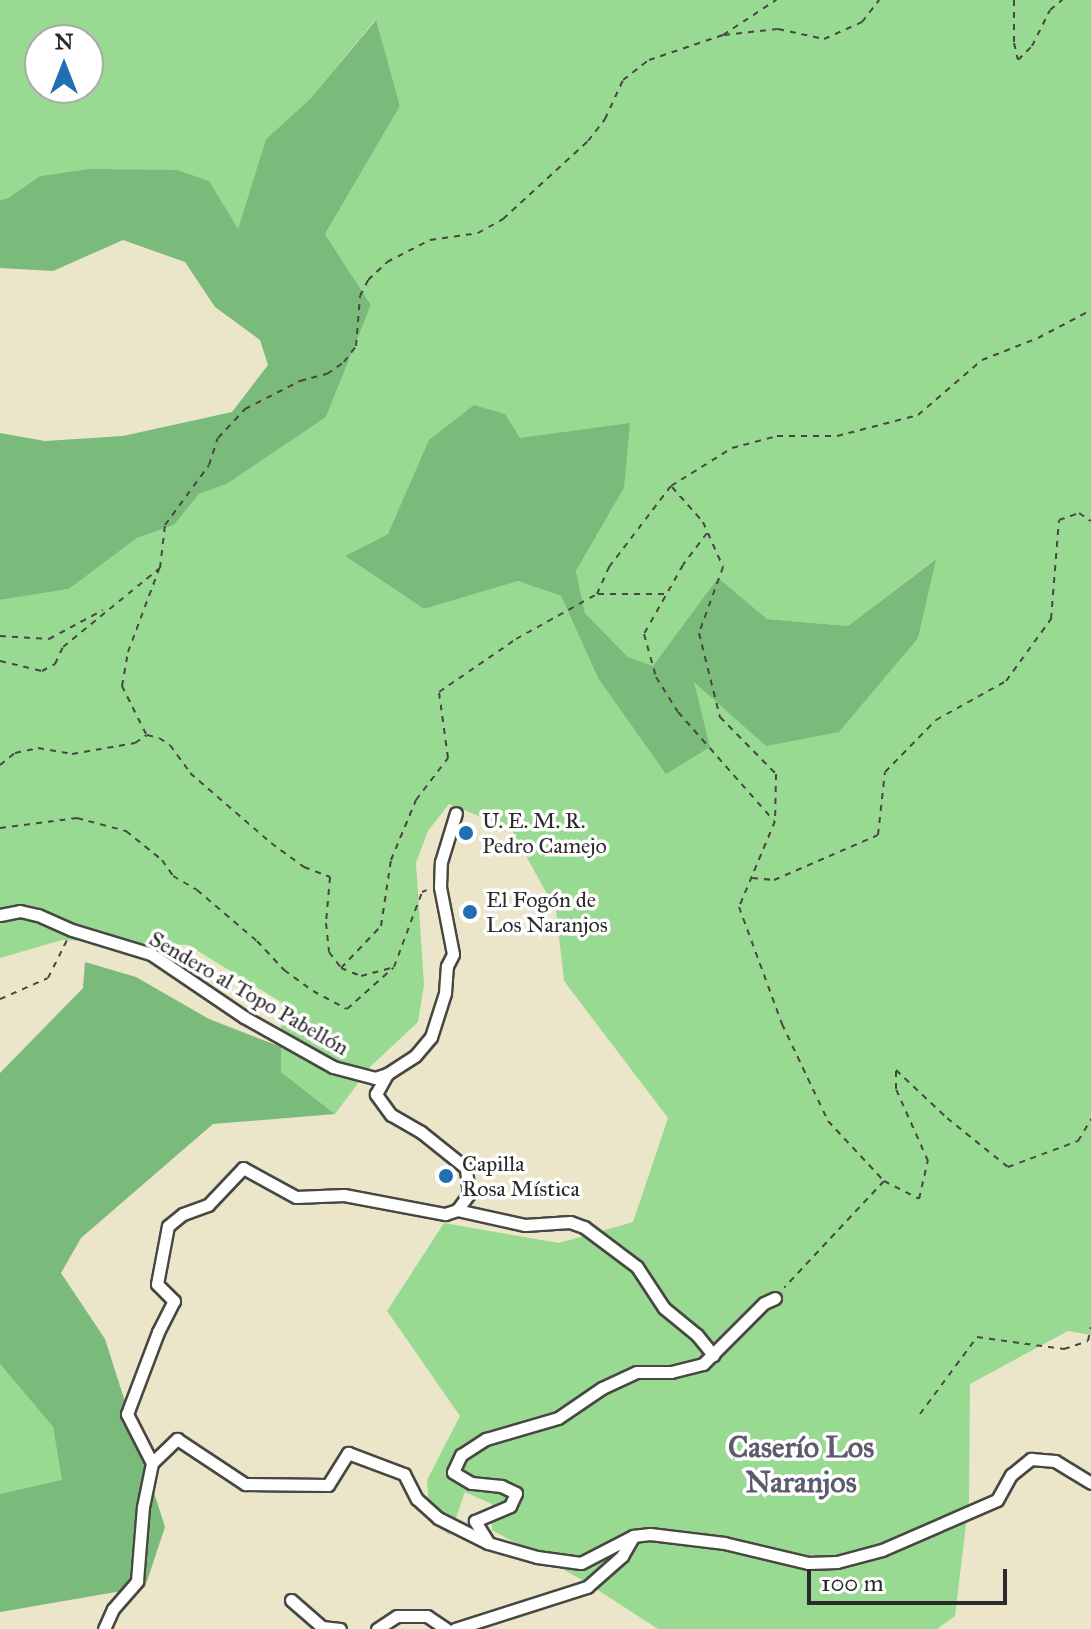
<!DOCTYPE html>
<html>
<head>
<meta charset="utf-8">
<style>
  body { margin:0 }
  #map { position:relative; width:1091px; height:1629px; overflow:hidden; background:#ebe6c9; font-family:"IM FELL Great Primer",serif }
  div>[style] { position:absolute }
  .green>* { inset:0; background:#98da91 }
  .forest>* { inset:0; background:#7aba7b }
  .path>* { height:2px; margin-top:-1px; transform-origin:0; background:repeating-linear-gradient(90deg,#484743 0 6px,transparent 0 12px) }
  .roads { filter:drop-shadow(2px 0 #484743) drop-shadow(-2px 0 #484743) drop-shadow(0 2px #484743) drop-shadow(0 -2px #484743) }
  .minor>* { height:11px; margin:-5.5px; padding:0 5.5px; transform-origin:5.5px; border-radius:5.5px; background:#fff }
  .dots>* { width:22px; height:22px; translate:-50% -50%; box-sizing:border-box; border:4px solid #fff; border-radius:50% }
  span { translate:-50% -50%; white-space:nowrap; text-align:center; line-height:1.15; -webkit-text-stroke:7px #fff; paint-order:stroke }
  .poi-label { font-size:22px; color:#2b2b2b }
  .left { translate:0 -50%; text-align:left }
  .street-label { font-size:22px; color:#2b2b2b }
  .district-label { font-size:30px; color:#5c5a6b; font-weight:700 }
  .north { position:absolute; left:24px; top:24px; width:80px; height:80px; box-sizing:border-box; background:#fff; border:2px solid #aaa; border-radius:50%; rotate:0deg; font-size:22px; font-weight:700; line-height:32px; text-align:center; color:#2b2b2b }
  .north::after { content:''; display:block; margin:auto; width:28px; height:36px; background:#1f6fb2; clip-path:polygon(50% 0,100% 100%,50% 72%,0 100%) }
  .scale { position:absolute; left:807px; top:1569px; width:200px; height:36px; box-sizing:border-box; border:4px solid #2b2b2b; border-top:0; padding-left:10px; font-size:24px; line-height:28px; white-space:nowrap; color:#2b2b2b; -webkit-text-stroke:6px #fff; paint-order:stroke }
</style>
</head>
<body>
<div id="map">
  <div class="green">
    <i style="clip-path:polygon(evenodd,0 0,1091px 0,1091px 1335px,1068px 1331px,970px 1384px,969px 1500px,955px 1616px,937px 1629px,658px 1629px,584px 1581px,492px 1530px,492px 1504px,465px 1492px,450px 1535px,430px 1522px,427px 1480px,460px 1416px,387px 1311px,444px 1223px,559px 1243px,633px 1222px,668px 1118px,564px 981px,556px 910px,511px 829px,449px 804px,428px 831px,416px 863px,424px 985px,418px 1022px,371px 1066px,335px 1114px,281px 1072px,281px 1002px,188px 945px,62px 940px,0 958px,0 600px,69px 589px,137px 538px,174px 525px,199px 494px,227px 484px,326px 417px,371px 305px,325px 234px,400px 106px,375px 20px,310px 99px,266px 139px,238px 230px,88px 169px,40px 176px,8px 198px,0 200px,0 0,40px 40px,88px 40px,88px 88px,40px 88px,40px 40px,0 0,624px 488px,576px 571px,585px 613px,628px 657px,653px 667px,718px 579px,767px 619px,848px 626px,934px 560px,766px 746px,694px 680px,598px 678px,561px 596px,518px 581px,424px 609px,345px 556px,388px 534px,624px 488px)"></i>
    <i style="clip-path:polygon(0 1364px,53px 1427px,63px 1481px,0 1494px)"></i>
  </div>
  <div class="forest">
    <i style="clip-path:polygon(376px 20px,400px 106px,325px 234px,371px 305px,326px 417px,227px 484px,199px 494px,174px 525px,137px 538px,69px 589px,0 600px,0 433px,45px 441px,123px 436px,232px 412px,268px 365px,260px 340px,215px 307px,185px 262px,123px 240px,53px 271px,0 268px,0 200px,8px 198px,40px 176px,88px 169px,177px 170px,209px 181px,238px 229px,266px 139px,310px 99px)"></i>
    <i style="clip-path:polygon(474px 405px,505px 414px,520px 438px,630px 423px,624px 488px,576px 571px,585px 613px,628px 657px,653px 666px,718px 578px,767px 619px,848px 626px,936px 559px,918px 638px,839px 732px,766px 746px,694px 682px,710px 747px,666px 774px,598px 678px,561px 596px,518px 581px,424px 609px,345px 556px,388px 534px,429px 440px)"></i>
    <i style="clip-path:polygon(85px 962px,136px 977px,209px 1019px,281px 1047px,281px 1072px,335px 1114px,213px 1124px,81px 1238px,61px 1273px,105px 1339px,165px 1527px,145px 1587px,0 1612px,0 1494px,62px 1480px,53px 1427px,0 1364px,0 1073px,83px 988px)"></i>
  </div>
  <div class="path">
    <i style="left:1014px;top:0;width:43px;rotate:90deg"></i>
    <i style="left:1014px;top:43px;width:17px;rotate:77deg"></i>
    <i style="left:1018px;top:60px;width:20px;rotate:-45deg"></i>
    <i style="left:1032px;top:46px;width:40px;rotate:-63.4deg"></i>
    <i style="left:1050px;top:10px;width:16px;rotate:-40deg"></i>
    <i style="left:724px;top:35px;width:54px;rotate:-6.3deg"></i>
    <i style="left:778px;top:29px;width:47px;rotate:12.3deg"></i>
    <i style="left:824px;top:39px;width:42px;rotate:-24.1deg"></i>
    <i style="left:862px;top:22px;width:28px;rotate:-52deg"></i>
    <i style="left:672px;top:487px;width:47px;rotate:48.5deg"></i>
    <i style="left:703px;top:522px;width:49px;rotate:66deg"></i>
    <i style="left:723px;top:567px;width:70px;rotate:110deg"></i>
    <i style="left:699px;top:633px;width:87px;rotate:76deg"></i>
    <i style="left:720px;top:717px;width:80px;rotate:45.5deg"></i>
    <i style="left:776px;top:774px;width:47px;rotate:91.2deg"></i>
    <i style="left:775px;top:821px;width:93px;rotate:112.7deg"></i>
    <i style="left:739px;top:907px;width:125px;rotate:69.8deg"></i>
    <i style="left:782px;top:1024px;width:107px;rotate:64.6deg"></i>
    <i style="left:828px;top:1121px;width:82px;rotate:47deg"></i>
    <i style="left:884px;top:1181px;width:146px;rotate:133.1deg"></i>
    <i style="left:707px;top:533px;width:40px;rotate:127deg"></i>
    <i style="left:683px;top:565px;width:79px;rotate:119.5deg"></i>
    <i style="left:644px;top:634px;width:45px;rotate:74.4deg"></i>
    <i style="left:656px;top:677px;width:41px;rotate:57.8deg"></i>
    <i style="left:678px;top:712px;width:145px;rotate:48.6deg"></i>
    <i style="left:598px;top:594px;width:69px"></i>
    <i style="left:0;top:636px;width:49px;rotate:3.5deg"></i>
    <i style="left:49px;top:639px;width:61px;rotate:-28.2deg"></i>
    <i style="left:0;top:661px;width:43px;rotate:13.4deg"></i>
    <i style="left:42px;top:671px;width:15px;rotate:-28deg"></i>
    <i style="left:55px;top:664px;width:19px;rotate:-65deg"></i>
    <i style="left:63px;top:647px;width:125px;rotate:-39.2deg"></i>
    <i style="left:160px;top:568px;width:43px;rotate:-83.4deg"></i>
    <i style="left:165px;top:525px;width:74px;rotate:-53.7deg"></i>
    <i style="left:209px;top:465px;width:28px;rotate:-72deg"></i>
    <i style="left:218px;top:438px;width:40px;rotate:-47deg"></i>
    <i style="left:245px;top:409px;width:62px;rotate:-27deg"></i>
    <i style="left:300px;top:381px;width:28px;rotate:-15deg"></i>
    <i style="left:327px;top:374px;width:21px;rotate:-35deg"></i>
    <i style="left:344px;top:362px;width:20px;rotate:-53deg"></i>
    <i style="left:356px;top:346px;width:50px;rotate:-85.4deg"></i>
    <i style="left:360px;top:296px;width:18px;rotate:-63deg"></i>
    <i style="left:368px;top:280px;width:26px;rotate:-43deg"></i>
    <i style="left:387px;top:262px;width:48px;rotate:-27.1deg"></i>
    <i style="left:430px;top:240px;width:49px;rotate:-8.3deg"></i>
    <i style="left:478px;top:233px;width:29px;rotate:-29deg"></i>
    <i style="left:503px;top:219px;width:115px;rotate:-42.5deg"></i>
    <i style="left:588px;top:141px;width:28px;rotate:-52deg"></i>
    <i style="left:605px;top:119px;width:43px;rotate:-65.2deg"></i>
    <i style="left:623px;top:80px;width:33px;rotate:-38deg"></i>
    <i style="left:649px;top:60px;width:78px;rotate:-18.7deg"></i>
    <i style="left:723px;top:35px;width:64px;rotate:-33.4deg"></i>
    <i style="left:146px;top:734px;width:54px;rotate:-116.6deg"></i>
    <i style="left:122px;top:686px;width:35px;rotate:-80deg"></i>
    <i style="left:128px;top:652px;width:89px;rotate:-69.5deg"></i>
    <i style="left:0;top:765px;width:19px;rotate:-39deg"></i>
    <i style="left:15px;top:753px;width:24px;rotate:-12deg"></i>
    <i style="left:38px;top:748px;width:35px;rotate:10deg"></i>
    <i style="left:72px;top:754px;width:64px;rotate:-9.9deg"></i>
    <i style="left:135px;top:743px;width:14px;rotate:-34deg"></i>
    <i style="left:147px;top:735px;width:12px;rotate:14deg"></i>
    <i style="left:159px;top:738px;width:13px;rotate:32deg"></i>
    <i style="left:170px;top:745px;width:34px;rotate:54deg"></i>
    <i style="left:190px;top:773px;width:107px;rotate:40.8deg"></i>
    <i style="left:271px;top:843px;width:41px;rotate:36deg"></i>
    <i style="left:304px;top:867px;width:28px;rotate:21deg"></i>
    <i style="left:330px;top:877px;width:46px;rotate:95deg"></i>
    <i style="left:326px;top:923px;width:29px;rotate:84deg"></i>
    <i style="left:329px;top:952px;width:20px;rotate:53deg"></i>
    <i style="left:341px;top:968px;width:22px;rotate:22deg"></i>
    <i style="left:361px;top:976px;width:34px;rotate:-15deg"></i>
    <i style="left:394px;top:967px;width:80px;rotate:-69.5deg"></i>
    <i style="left:422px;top:892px;width:5px;rotate:-22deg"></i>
    <i style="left:0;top:828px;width:78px;rotate:-7.4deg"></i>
    <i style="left:77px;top:818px;width:51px;rotate:14.9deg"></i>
    <i style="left:126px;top:831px;width:46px;rotate:38.9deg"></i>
    <i style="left:162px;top:860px;width:19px;rotate:55deg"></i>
    <i style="left:173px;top:876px;width:28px;rotate:30deg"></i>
    <i style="left:197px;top:890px;width:79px;rotate:40.4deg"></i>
    <i style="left:257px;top:941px;width:40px;rotate:47deg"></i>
    <i style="left:284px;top:970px;width:36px;rotate:36deg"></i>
    <i style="left:313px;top:991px;width:38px;rotate:28deg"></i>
    <i style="left:347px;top:1009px;width:62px;rotate:-41.7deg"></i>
    <i style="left:752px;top:878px;width:22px;rotate:5deg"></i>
    <i style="left:774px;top:880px;width:113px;rotate:-23.4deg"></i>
    <i style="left:878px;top:835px;width:63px;rotate:-83.7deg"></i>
    <i style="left:885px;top:772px;width:73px;rotate:-45.6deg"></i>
    <i style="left:936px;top:720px;width:80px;rotate:-29.1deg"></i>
    <i style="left:1006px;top:681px;width:77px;rotate:-54deg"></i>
    <i style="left:1051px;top:619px;width:99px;rotate:-85.4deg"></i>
    <i style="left:1059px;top:520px;width:21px;rotate:-19deg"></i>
    <i style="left:1079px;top:513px;width:14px;rotate:34deg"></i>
    <i style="left:341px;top:968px;width:58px;rotate:-46.4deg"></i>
    <i style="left:381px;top:926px;width:67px;rotate:-81.4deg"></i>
    <i style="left:391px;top:860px;width:65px;rotate:-67.4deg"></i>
    <i style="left:416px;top:800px;width:53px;rotate:-52.7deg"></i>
    <i style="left:448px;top:758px;width:67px;rotate:-97.8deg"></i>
    <i style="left:439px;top:692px;width:93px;rotate:-34.5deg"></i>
    <i style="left:516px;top:639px;width:93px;rotate:-29.1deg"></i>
    <i style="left:597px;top:594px;width:30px;rotate:-66deg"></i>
    <i style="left:609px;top:567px;width:102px;rotate:-52.6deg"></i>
    <i style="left:671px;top:486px;width:72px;rotate:-31.9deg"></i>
    <i style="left:732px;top:448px;width:47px;rotate:-14.9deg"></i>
    <i style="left:777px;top:436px;width:60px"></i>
    <i style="left:837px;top:436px;width:84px;rotate:-14.5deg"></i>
    <i style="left:918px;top:415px;width:84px;rotate:-40.7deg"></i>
    <i style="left:982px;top:360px;width:60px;rotate:-21.4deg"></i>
    <i style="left:1038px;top:338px;width:60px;rotate:-27.8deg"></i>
    <i style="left:0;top:999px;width:52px;rotate:-23.6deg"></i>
    <i style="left:48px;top:978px;width:42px;rotate:-63.4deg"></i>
    <i style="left:884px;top:1181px;width:39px;rotate:27deg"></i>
    <i style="left:919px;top:1199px;width:39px;rotate:-77deg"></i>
    <i style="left:928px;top:1161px;width:79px;rotate:-114deg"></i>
    <i style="left:896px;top:1089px;width:19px;rotate:-90deg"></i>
    <i style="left:896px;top:1070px;width:70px;rotate:43.3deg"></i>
    <i style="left:947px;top:1118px;width:78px;rotate:38.8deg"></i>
    <i style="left:1008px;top:1167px;width:75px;rotate:-20.4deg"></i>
    <i style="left:1078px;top:1141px;width:26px;rotate:-59deg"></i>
    <i style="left:920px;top:1414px;width:96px;rotate:-53.5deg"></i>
    <i style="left:977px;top:1337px;width:88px;rotate:7.9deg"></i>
    <i style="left:1064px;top:1349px;width:25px;rotate:-18deg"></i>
    <i style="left:1088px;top:1341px;width:14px;rotate:-78deg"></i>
  </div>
  <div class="roads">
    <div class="minor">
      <i style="left:0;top:915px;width:20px;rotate:-11deg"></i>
      <i style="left:20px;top:911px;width:18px;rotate:13deg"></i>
      <i style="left:38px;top:915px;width:37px;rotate:24deg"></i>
      <i style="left:72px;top:930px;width:83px;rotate:16.9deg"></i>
      <i style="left:151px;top:954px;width:112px;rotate:34.1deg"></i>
      <i style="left:244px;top:1017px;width:102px;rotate:29.3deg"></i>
      <i style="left:333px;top:1067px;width:43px;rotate:14.7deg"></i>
      <i style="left:375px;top:1078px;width:13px;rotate:-18deg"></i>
      <i style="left:457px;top:1210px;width:70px;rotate:12.4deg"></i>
      <i style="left:525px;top:1225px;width:45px;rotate:-3.8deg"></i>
      <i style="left:570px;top:1222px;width:15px;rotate:20deg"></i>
      <i style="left:584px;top:1227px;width:66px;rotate:37deg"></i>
      <i style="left:637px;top:1267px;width:49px;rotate:56.6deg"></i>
      <i style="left:664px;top:1308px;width:43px;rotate:39.3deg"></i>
      <i style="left:697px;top:1335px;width:26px;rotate:51deg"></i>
      <i style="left:152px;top:1463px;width:35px;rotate:-44deg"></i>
      <i style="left:177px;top:1439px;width:82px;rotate:33.5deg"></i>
      <i style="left:245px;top:1484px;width:83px;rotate:0.7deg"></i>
      <i style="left:328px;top:1485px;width:38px;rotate:-58deg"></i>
      <i style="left:348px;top:1453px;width:60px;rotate:20.6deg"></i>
      <i style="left:404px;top:1474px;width:28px;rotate:63deg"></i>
      <i style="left:417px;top:1499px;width:28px;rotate:42deg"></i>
      <i style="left:438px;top:1518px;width:56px;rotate:26.6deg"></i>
      <i style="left:488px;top:1543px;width:51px;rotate:15.9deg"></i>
      <i style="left:537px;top:1557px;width:44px;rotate:7.8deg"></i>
      <i style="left:581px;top:1563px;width:59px;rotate:-27.4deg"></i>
      <i style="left:633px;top:1536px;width:17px;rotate:-7deg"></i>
      <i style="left:650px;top:1534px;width:75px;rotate:6.9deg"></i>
      <i style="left:724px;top:1543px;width:86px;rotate:13.4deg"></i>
      <i style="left:808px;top:1563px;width:29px;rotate:-2deg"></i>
      <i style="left:837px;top:1562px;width:47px;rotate:-14.9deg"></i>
      <i style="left:882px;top:1550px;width:125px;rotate:-23.5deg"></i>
      <i style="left:997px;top:1500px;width:29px;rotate:-61deg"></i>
      <i style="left:1011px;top:1475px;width:26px;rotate:-39deg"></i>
      <i style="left:1031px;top:1459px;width:24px;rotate:5deg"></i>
      <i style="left:1055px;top:1461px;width:42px;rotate:31.4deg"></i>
      <i style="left:488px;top:1542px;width:25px;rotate:-122deg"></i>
      <i style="left:475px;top:1521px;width:38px;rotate:-23deg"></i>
      <i style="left:510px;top:1506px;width:14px;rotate:-65deg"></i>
      <i style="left:516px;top:1493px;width:17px;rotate:-155deg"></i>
      <i style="left:501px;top:1486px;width:30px;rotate:-174deg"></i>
      <i style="left:471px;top:1483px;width:21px;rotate:-149deg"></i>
      <i style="left:453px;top:1472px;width:19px;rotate:-65deg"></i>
      <i style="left:461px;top:1455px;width:30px;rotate:-33deg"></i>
      <i style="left:486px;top:1439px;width:75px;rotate:-16.3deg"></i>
      <i style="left:558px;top:1418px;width:53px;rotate:-34.3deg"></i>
      <i style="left:602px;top:1388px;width:38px;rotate:-25deg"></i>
      <i style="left:637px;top:1372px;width:34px"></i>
      <i style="left:671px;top:1372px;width:33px;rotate:-14deg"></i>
      <i style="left:703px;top:1364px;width:86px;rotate:-45deg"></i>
      <i style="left:764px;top:1303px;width:12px;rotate:-24deg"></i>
      <i style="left:291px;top:1600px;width:41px;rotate:41.1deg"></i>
      <i style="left:322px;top:1627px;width:18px;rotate:6deg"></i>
      <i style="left:104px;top:1629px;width:22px;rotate:-66deg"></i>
      <i style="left:113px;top:1609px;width:37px;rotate:-49deg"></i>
      <i style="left:137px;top:1581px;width:74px;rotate:-85.4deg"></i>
      <i style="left:143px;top:1507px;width:45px;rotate:-78.4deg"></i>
      <i style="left:152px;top:1463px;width:55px;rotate:-117deg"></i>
      <i style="left:127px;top:1414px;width:88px;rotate:-69.3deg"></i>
      <i style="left:158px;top:1332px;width:35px;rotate:-63deg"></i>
      <i style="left:174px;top:1301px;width:24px;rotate:-135deg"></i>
      <i style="left:157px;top:1284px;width:59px;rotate:-79.3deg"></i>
      <i style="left:168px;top:1226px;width:19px;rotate:-39deg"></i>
      <i style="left:183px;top:1214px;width:27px;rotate:-20deg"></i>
      <i style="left:208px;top:1205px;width:51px;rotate:-46.6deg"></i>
      <i style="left:243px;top:1168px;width:60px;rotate:28.7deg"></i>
      <i style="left:296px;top:1197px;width:48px;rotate:-2.4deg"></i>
      <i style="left:344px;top:1195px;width:103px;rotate:10.7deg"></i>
      <i style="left:445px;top:1214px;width:13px;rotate:-18deg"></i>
      <i style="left:457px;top:1210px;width:20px;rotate:-53deg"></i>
      <i style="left:469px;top:1194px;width:26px;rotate:-97deg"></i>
      <i style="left:466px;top:1168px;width:58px;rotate:-141.3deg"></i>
      <i style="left:421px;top:1132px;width:34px;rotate:-150deg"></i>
      <i style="left:391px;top:1115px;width:26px;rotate:-126deg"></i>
      <i style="left:376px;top:1094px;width:23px;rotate:-61deg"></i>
      <i style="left:387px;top:1074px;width:33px;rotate:-33deg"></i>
      <i style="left:415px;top:1056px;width:25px;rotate:-50deg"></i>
      <i style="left:431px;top:1037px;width:46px;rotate:-72.3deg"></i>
      <i style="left:445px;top:993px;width:27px;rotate:-86deg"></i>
      <i style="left:447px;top:966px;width:13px;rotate:-63deg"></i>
      <i style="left:453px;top:954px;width:68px;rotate:-101deg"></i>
      <i style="left:440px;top:887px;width:25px;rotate:-88deg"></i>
      <i style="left:441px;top:862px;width:51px;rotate:-73deg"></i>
      <i style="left:377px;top:1629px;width:24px;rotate:-33deg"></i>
      <i style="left:397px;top:1616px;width:30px"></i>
      <i style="left:427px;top:1616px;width:23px;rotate:34deg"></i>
      <i style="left:455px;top:1629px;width:139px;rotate:-17.7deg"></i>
      <i style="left:587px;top:1587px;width:47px;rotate:-41.5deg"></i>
      <i style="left:622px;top:1556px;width:22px;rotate:-60deg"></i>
    </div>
  </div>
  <div class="dots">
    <i style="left:466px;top:833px;background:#1f6fb2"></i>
    <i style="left:470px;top:912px;background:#1f6fb2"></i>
    <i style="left:446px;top:1176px;background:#1f6fb2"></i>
  </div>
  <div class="poi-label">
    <span class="left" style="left:482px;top:833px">U. E. M. R.<br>Pedro Camejo</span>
    <span class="left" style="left:486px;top:912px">El Fogón de<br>Los Naranjos</span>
    <span class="left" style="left:462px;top:1176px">Capilla<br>Rosa Mística</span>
  </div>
  <div class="street-label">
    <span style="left:249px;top:993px;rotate:30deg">Sendero al Topo Pabellón</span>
  </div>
  <div class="district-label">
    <span style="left:801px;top:1464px">Caserío Los<br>Naranjos</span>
  </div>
  <div class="north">N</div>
  <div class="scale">100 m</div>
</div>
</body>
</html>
